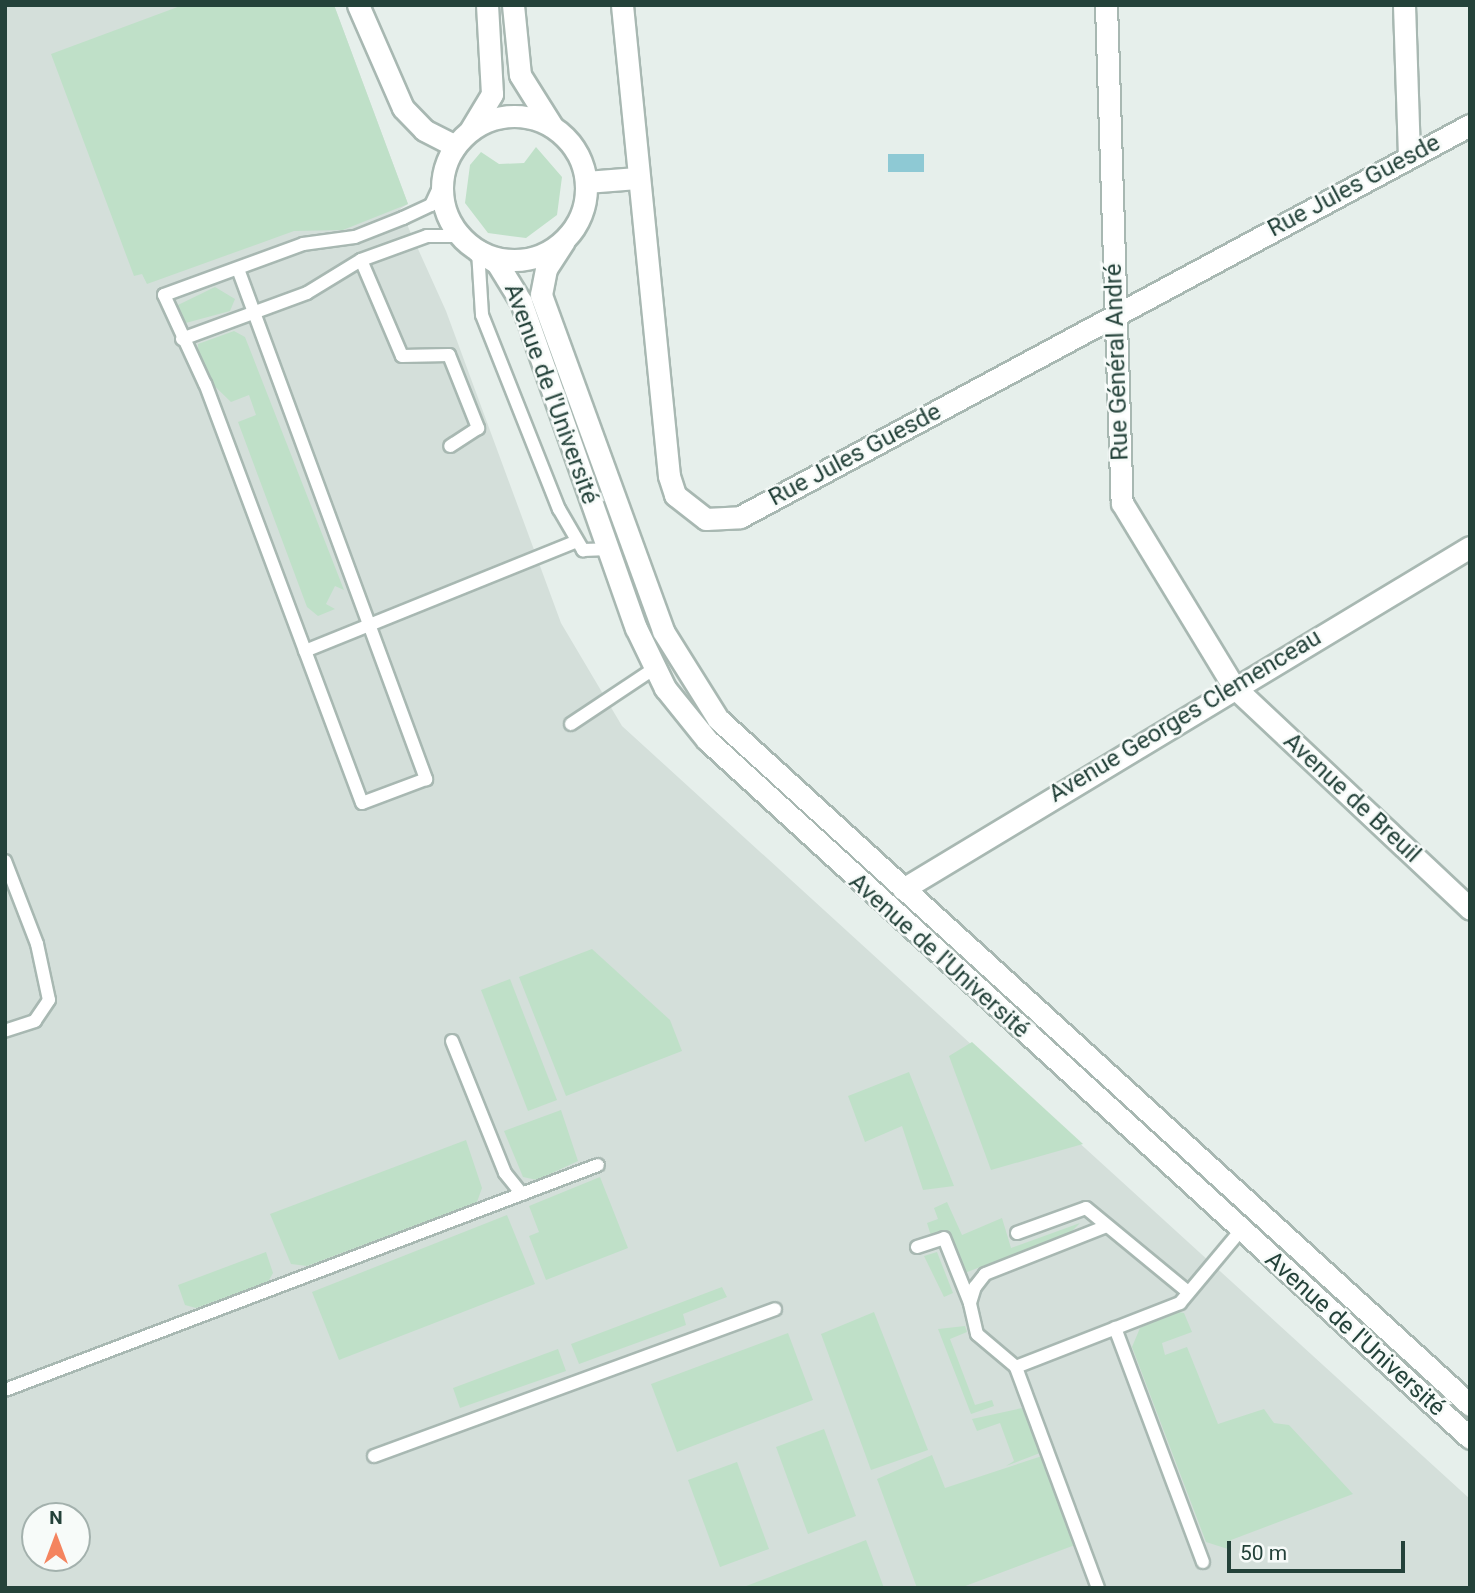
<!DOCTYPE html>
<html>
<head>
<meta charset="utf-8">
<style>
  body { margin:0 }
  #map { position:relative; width:1475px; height:1593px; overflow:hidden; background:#e6efeb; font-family:Roboto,sans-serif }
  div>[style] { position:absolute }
  .built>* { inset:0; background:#d4dfda }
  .green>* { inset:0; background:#bfe0c8 }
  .water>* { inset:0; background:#8ec9d4 }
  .roads { filter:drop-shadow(2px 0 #a8b8b2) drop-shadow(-2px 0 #a8b8b2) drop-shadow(0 2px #a8b8b2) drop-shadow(0 -2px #a8b8b2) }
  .service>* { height:12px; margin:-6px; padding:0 6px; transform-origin:6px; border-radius:6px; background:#fff }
  .minor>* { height:21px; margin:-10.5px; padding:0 10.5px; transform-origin:10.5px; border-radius:10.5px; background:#fff }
  .tertiary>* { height:21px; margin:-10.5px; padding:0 10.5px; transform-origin:10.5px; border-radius:10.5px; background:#fff }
  .tertiary>.ring { margin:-10.5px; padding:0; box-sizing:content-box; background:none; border:21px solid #fff; border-radius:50% }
  span { translate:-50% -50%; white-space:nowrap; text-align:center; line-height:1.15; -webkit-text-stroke:5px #f7fbf9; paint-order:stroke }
  .street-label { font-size:24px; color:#24423a }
  .frame { position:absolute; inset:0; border:7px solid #24423a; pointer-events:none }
  .north { position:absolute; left:21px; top:1502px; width:70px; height:70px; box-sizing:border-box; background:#f7fbf9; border:2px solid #a3b1ad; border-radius:50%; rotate:0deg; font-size:19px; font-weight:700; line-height:28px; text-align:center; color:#24423a }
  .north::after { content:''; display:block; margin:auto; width:24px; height:32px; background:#f4845f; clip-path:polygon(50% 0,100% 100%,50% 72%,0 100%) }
  .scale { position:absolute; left:1227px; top:1541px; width:178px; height:32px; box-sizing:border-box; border:4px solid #24423a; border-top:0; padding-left:9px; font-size:21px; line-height:24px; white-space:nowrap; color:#24423a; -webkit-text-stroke:5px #f7fbf9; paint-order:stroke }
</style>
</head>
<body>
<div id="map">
  <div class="built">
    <i style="clip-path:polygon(evenodd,5px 5px,334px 5px,408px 204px,400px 209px,446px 311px,561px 623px,622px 726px,1470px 1499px,1470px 1588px,5px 1588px,5px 5px,35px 1516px,77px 1516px,77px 1558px,35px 1558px,35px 1516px)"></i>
  </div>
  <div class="green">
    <i style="clip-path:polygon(183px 5px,334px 5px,408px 204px,343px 230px,294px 231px,147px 284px,142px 274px,134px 276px,51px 54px)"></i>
    <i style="clip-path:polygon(536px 147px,562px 177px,557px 215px,526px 238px,488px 233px,465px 203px,470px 165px,481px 152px,499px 164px,524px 163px)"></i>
    <i style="clip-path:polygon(215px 287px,235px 299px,230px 311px,182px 324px,178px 305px)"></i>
    <i style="clip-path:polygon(234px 331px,245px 337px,344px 590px,335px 586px,326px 604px,335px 609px,318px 616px,307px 607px,238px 422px,256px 415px,249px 395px,231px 402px,199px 371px,198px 344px)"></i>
    <i style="clip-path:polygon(592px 949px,670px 1020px,682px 1051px,566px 1096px,519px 977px)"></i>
    <i style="clip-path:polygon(510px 979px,557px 1100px,528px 1111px,481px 990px)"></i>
    <i style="clip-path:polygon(972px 1042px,1083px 1144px,991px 1170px,949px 1056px)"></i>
    <i style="clip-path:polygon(909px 1072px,954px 1186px,923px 1190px,902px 1126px,865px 1142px,848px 1096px)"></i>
    <i style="clip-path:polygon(561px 1110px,578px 1161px,537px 1180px,523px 1177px,504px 1131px)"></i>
    <i style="clip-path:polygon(466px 1140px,482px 1188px,477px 1202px,307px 1266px,291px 1264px,270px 1214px)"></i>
    <i style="clip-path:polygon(600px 1177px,628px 1248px,546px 1280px,529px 1236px,539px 1232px,529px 1206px)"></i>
    <i style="clip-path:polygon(947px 1202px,962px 1235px,1002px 1218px,1011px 1248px,1080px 1223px,1070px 1233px,962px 1274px,946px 1235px,932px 1239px,927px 1223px,938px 1219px,934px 1208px)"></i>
    <i style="clip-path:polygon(507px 1215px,535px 1284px,339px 1360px,312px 1292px)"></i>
    <i style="clip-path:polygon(266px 1252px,273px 1273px,268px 1282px,196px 1308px,185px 1305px,178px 1285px)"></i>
    <i style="clip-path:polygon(937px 1252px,953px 1293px,944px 1297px,924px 1256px)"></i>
    <i style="clip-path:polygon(722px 1287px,727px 1297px,683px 1314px,686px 1325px,579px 1364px,571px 1344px)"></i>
    <i style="clip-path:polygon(1174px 1311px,1184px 1313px,1192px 1332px,1162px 1343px,1165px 1355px,1187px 1347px,1218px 1424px,1264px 1409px,1274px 1423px,1289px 1425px,1353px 1494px,1231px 1540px,1231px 1550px,1206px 1542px,1132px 1347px,1140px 1328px)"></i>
    <i style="clip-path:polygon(874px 1312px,928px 1450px,871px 1470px,821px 1334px)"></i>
    <i style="clip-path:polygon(965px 1326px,967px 1332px,950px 1339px,975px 1405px,992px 1400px,994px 1406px,971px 1414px,938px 1329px)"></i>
    <i style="clip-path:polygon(788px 1333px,813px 1400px,677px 1452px,651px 1384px)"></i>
    <i style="clip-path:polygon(558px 1349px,566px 1371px,460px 1408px,453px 1388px)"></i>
    <i style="clip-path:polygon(1022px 1408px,1040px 1453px,1006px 1466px,1014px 1461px,1000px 1423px,977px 1431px,972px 1419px)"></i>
    <i style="clip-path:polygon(824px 1429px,856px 1516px,808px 1534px,776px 1447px)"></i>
    <i style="clip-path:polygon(932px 1455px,945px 1488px,1042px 1456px,1075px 1545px,960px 1588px,917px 1588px,877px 1479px)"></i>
    <i style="clip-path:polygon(737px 1462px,769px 1549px,720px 1567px,688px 1480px)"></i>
    <i style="clip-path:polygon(866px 1540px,884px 1588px,741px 1588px)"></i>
  </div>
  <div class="water">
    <i style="clip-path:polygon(888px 154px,924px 154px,924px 172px,888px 172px)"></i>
  </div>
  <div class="roads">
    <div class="service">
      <i style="left:478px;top:251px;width:64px;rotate:86.4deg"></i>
      <i style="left:482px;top:315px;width:209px;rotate:68.4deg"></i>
      <i style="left:559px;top:509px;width:48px;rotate:59.7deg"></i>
      <i style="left:583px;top:550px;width:25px;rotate:-2deg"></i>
      <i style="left:361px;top:260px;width:104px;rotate:66.9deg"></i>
      <i style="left:402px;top:356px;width:47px;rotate:-1.2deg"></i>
      <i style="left:449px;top:355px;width:79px;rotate:68.3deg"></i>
      <i style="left:478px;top:428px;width:33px;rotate:147deg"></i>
      <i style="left:238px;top:269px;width:544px;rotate:69.76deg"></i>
      <i style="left:426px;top:779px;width:68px;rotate:159.4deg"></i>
      <i style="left:362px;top:803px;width:447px;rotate:-110.5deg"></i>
      <i style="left:205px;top:384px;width:98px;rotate:-114.7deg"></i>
      <i style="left:164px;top:295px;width:148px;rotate:-20.1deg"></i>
      <i style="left:303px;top:244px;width:52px;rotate:-7.7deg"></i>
      <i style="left:355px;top:237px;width:52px;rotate:-21.6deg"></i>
      <i style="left:403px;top:218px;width:31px;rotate:-25deg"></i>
      <i style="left:431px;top:205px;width:23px;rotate:-65deg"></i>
      <i style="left:182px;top:339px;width:133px;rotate:-20.2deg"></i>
      <i style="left:307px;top:293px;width:63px;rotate:-31.4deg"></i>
      <i style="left:361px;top:260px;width:70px;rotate:-20deg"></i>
      <i style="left:427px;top:236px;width:32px"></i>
      <i style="left:305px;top:651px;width:293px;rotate:-22deg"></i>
      <i style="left:571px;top:724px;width:101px;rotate:-33.7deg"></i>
      <i style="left:5px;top:861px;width:89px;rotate:68.9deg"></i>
      <i style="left:37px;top:944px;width:57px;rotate:77.9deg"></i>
      <i style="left:49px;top:1000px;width:25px;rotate:124deg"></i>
      <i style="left:35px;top:1021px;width:32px;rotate:162deg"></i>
      <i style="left:452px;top:1041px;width:142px;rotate:68.1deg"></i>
      <i style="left:505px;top:1173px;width:27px;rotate:51deg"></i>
      <i style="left:1017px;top:1233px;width:73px;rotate:-19.9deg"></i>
      <i style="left:1086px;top:1208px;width:132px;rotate:39.5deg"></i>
      <i style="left:917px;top:1247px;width:28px;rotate:-18deg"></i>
      <i style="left:944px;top:1238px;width:70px;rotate:68.2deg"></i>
      <i style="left:1115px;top:1328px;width:250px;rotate:69.4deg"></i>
      <i style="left:1016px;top:1367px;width:51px;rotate:-139.8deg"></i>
      <i style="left:977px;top:1334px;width:32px;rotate:-103deg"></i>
      <i style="left:970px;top:1303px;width:17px;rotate:-73deg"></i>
      <i style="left:975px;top:1287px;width:16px;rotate:-52deg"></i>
      <i style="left:985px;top:1274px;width:131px;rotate:-21.5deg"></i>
      <i style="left:5px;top:1390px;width:634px;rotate:-20.78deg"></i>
      <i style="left:374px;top:1456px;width:427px;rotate:-20.1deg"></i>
      <i style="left:1098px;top:1588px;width:236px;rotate:-110.4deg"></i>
      <i style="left:1016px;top:1367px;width:176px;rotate:-21.3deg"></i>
      <i style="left:1180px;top:1303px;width:95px;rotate:-50.1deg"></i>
    </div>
    <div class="minor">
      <i style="left:358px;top:5px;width:112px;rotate:66.4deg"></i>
      <i style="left:403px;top:108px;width:30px;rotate:46deg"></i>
      <i style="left:424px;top:130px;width:35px;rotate:27deg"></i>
      <i style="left:622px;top:5px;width:473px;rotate:84.3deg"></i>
      <i style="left:669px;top:476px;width:20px;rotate:72deg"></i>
      <i style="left:675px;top:495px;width:39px;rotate:38deg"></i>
      <i style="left:706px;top:519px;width:34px;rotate:-3deg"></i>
      <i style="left:740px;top:517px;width:829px;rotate:-28.24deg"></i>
      <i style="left:1106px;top:5px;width:498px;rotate:88.2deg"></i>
      <i style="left:1122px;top:503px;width:215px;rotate:58.7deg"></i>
      <i style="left:1234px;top:687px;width:324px;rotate:43.2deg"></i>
      <i style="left:1404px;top:5px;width:152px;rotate:88.1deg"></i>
      <i style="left:586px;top:182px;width:51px;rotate:-4.5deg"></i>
      <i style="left:903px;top:889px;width:662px;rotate:-31.1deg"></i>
    </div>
    <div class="tertiary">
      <i style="left:513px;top:5px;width:70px;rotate:84.3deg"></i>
      <i style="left:520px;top:75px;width:60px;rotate:57.9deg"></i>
      <i class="ring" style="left:442px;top:116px;width:123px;height:123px"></i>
      <i style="left:471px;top:129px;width:41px;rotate:-59deg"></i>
      <i style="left:492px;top:94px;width:89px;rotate:-93.2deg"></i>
      <i style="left:564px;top:241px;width:33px;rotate:123deg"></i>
      <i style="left:546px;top:269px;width:26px;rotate:101deg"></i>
      <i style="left:541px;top:295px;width:357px;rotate:70deg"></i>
      <i style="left:663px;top:631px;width:104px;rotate:58deg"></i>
      <i style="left:718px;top:719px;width:1018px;rotate:42.37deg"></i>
      <i style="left:478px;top:251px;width:22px;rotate:32deg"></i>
      <i style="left:497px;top:263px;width:46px;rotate:58.4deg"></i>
      <i style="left:521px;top:302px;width:346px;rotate:70.6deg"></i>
      <i style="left:636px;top:628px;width:67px;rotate:64.2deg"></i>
      <i style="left:665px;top:688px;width:67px;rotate:51.1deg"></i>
      <i style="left:707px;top:740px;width:1034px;rotate:42.45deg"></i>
    </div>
  </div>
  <div class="street-label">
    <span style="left:1354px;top:186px;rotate:-28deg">Rue Jules Guesde</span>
    <span style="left:1117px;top:362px;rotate:-92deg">Rue Général André</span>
    <span style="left:551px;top:394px;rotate:70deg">Avenue de l'Université</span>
    <span style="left:855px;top:455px;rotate:-28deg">Rue Jules Guesde</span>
    <span style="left:1185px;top:716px;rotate:-31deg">Avenue Georges Clemenceau</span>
    <span style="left:1352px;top:798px;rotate:43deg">Avenue de Breuil</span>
    <span style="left:939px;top:956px;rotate:42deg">Avenue de l'Université</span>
    <span style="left:1355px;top:1334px;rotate:42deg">Avenue de l'Université</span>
  </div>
  <div class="frame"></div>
  <div class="north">N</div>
  <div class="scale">50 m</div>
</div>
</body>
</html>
